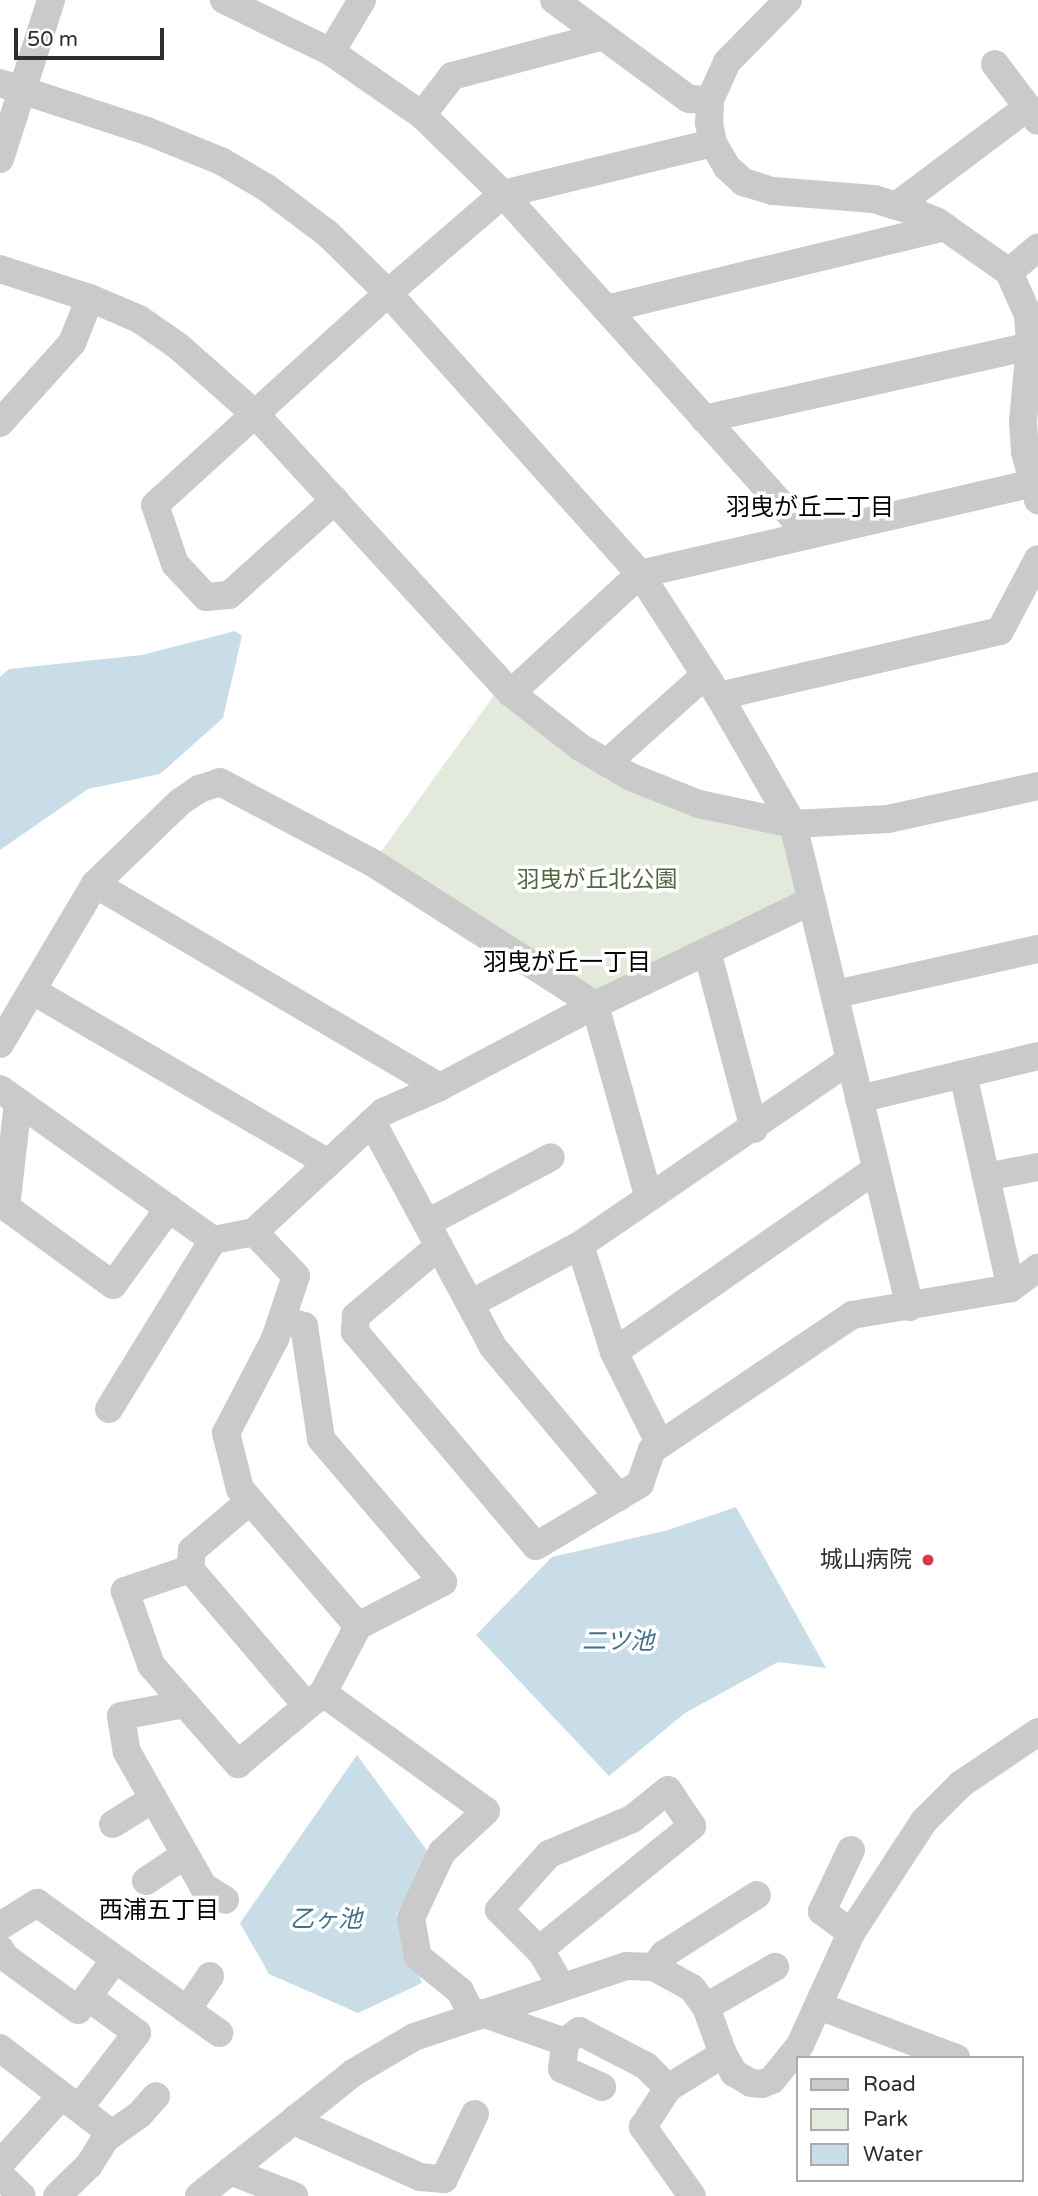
<!DOCTYPE html>
<html>
<head>
<meta charset="utf-8">
<style>
  body { margin:0 }
  #map { position:relative; width:1038px; height:2196px; overflow:hidden; background:#fff; font-family:"Varela Round","Noto Sans JP",sans-serif }
  div>[style] { position:absolute }
  .green>* { inset:0; background:#e3e9db }
  .water>* { inset:0; background:#c9dde8 }
  .minor>* { height:28px; margin:-14px; padding:0 14px; transform-origin:14px; border-radius:14px; background:#cacaca }
  .dots>* { width:19px; height:19px; translate:-50% -50%; box-sizing:border-box; border:4px solid #fff; border-radius:50% }
  span { translate:-50% -50%; white-space:nowrap; text-align:center; line-height:1.15; -webkit-text-stroke:7px #fff; paint-order:stroke }
  .park-label { font-size:23px; color:#52653e }
  .poi-label { font-size:23px; color:#2d2d2d }
  .right { translate:-100% -50%; text-align:right }
  .neighbourhood-label { font-size:24px; color:#000 }
  .water-label { font-size:24px; color:#426f88; font-style:italic }
  .legend { position:absolute; left:796px; top:2056px; width:228px; height:126px; box-sizing:border-box; background:#fff; border:2px solid #ababab; margin:0; padding:9px 12px; list-style:none; font-size:21px; color:#2d2d2d }
  .legend li { display:flex; align-items:center; gap:14px; height:35px }
  .legend b { width:35px; border:2px solid #ababab }
  .scale { position:absolute; left:14px; top:28px; width:150px; height:32px; box-sizing:border-box; border:4px solid #2d2d2d; border-top:0; padding-left:9px; font-size:21px; line-height:24px; white-space:nowrap; color:#2d2d2d; -webkit-text-stroke:5px #fff; paint-order:stroke }
</style>
</head>
<body>
<div id="map">
  <div class="green">
    <i style="clip-path:polygon(495px 694px,570px 752px,789px 830px,804px 899px,596px 995px,373px 863px)"></i>
  </div>
  <div class="water">
    <i style="clip-path:polygon(235px 631px,242px 636px,223px 718px,160px 774px,88px 789px,0 850px,0 677px,9px 669px,142px 655px)"></i>
    <i style="clip-path:polygon(736px 1507px,826px 1668px,778px 1662px,685px 1713px,609px 1776px,476px 1635px,552px 1557px,668px 1530px)"></i>
    <i style="clip-path:polygon(357px 1755px,437px 1864px,396px 1914px,422px 1983px,358px 2013px,269px 1974px,240px 1923px)"></i>
  </div>
  <div class="minor">
    <i style="left:224px;top:0;width:119px;rotate:25.9deg"></i>
    <i style="left:331px;top:52px;width:111px;rotate:34.7deg"></i>
    <i style="left:422px;top:115px;width:113px;rotate:44.3deg"></i>
    <i style="left:503px;top:194px;width:458px;rotate:48.1deg"></i>
    <i style="left:554px;top:0;width:167px;rotate:36.3deg"></i>
    <i style="left:689px;top:99px;width:21px;rotate:3deg"></i>
    <i style="left:788px;top:0;width:87px;rotate:134.5deg"></i>
    <i style="left:727px;top:62px;width:42px;rotate:114.1deg"></i>
    <i style="left:710px;top:100px;width:23px;rotate:92deg"></i>
    <i style="left:709px;top:123px;width:20px;rotate:79deg"></i>
    <i style="left:713px;top:143px;width:28px;rotate:60deg"></i>
    <i style="left:727px;top:167px;width:22px;rotate:43deg"></i>
    <i style="left:743px;top:182px;width:31px;rotate:17deg"></i>
    <i style="left:773px;top:191px;width:101px;rotate:4.5deg"></i>
    <i style="left:874px;top:199px;width:31px;rotate:17deg"></i>
    <i style="left:904px;top:208px;width:35px;rotate:22deg"></i>
    <i style="left:936px;top:221px;width:89px;rotate:34.9deg"></i>
    <i style="left:1009px;top:272px;width:47px;rotate:66.2deg"></i>
    <i style="left:1028px;top:315px;width:31px;rotate:86deg"></i>
    <i style="left:1030px;top:346px;width:76px;rotate:95.3deg"></i>
    <i style="left:1023px;top:422px;width:30px;rotate:86deg"></i>
    <i style="left:1025px;top:452px;width:50px;rotate:74.8deg"></i>
    <i style="left:331px;top:52px;width:61px;rotate:-59.2deg"></i>
    <i style="left:995px;top:64px;width:71px;rotate:53deg"></i>
    <i style="left:0;top:83px;width:155px;rotate:18.1deg"></i>
    <i style="left:147px;top:131px;width:80px;rotate:22.1deg"></i>
    <i style="left:221px;top:161px;width:53px;rotate:30.4deg"></i>
    <i style="left:267px;top:188px;width:76px;rotate:37deg"></i>
    <i style="left:328px;top:234px;width:84px;rotate:44.5deg"></i>
    <i style="left:388px;top:293px;width:377px;rotate:48.1deg"></i>
    <i style="left:640px;top:574px;width:145px;rotate:57.1deg"></i>
    <i style="left:719px;top:696px;width:148px;rotate:60deg"></i>
    <i style="left:793px;top:824px;width:497px;rotate:76.4deg"></i>
    <i style="left:422px;top:115px;width:49px;rotate:-52.4deg"></i>
    <i style="left:452px;top:76px;width:156px;rotate:-14.8deg"></i>
    <i style="left:0;top:159px;width:167px;rotate:-72.2deg"></i>
    <i style="left:896px;top:206px;width:165px;rotate:-36.9deg"></i>
    <i style="left:0;top:269px;width:95px;rotate:17.9deg"></i>
    <i style="left:90px;top:298px;width:53px;rotate:23.2deg"></i>
    <i style="left:139px;top:319px;width:47px;rotate:34.7deg"></i>
    <i style="left:178px;top:346px;width:104px;rotate:41.5deg"></i>
    <i style="left:256px;top:415px;width:377px;rotate:47.5deg"></i>
    <i style="left:511px;top:693px;width:88px;rotate:38deg"></i>
    <i style="left:580px;top:747px;width:59px;rotate:30.5deg"></i>
    <i style="left:631px;top:777px;width:73px;rotate:21.7deg"></i>
    <i style="left:699px;top:804px;width:96px;rotate:12deg"></i>
    <i style="left:793px;top:824px;width:95px;rotate:-3deg"></i>
    <i style="left:888px;top:819px;width:154px;rotate:-12.4deg"></i>
    <i style="left:1009px;top:272px;width:38px;rotate:-40deg"></i>
    <i style="left:606px;top:309px;width:349px;rotate:-13.6deg"></i>
    <i style="left:704px;top:419px;width:334px;rotate:-12.6deg"></i>
    <i style="left:0;top:423px;width:108px;rotate:-48deg"></i>
    <i style="left:72px;top:343px;width:48px;rotate:-68.2deg"></i>
    <i style="left:335px;top:500px;width:142px;rotate:138.1deg"></i>
    <i style="left:229px;top:595px;width:23px;rotate:175deg"></i>
    <i style="left:206px;top:597px;width:45px;rotate:-133.2deg"></i>
    <i style="left:175px;top:564px;width:62px;rotate:-108.7deg"></i>
    <i style="left:155px;top:505px;width:315px;rotate:-42.3deg"></i>
    <i style="left:388px;top:293px;width:152px;rotate:-40.7deg"></i>
    <i style="left:503px;top:194px;width:216px;rotate:-13.7deg"></i>
    <i style="left:511px;top:693px;width:176px;rotate:-42.7deg"></i>
    <i style="left:640px;top:574px;width:403px;rotate:-13deg"></i>
    <i style="left:719px;top:696px;width:288px;rotate:-13deg"></i>
    <i style="left:1000px;top:631px;width:81px;rotate:-62.2deg"></i>
    <i style="left:607px;top:763px;width:132px;rotate:-41.9deg"></i>
    <i style="left:95px;top:884px;width:400px;rotate:30.5deg"></i>
    <i style="left:707px;top:951px;width:184px;rotate:75.2deg"></i>
    <i style="left:33px;top:991px;width:340px;rotate:30.2deg"></i>
    <i style="left:836px;top:994px;width:207px;rotate:-12.6deg"></i>
    <i style="left:0;top:1044px;width:186px;rotate:-59.3deg"></i>
    <i style="left:95px;top:884px;width:118px;rotate:-44deg"></i>
    <i style="left:180px;top:802px;width:23px;rotate:-34deg"></i>
    <i style="left:199px;top:789px;width:22px;rotate:-18deg"></i>
    <i style="left:220px;top:782px;width:173px;rotate:27.9deg"></i>
    <i style="left:373px;top:863px;width:264px;rotate:32.6deg"></i>
    <i style="left:595px;top:1005px;width:200px;rotate:74.4deg"></i>
    <i style="left:963px;top:1074px;width:219px;rotate:77.4deg"></i>
    <i style="left:0;top:1089px;width:261px;rotate:35.3deg"></i>
    <i style="left:213px;top:1240px;width:42px;rotate:-11deg"></i>
    <i style="left:254px;top:1232px;width:176px;rotate:-42.9deg"></i>
    <i style="left:383px;top:1112px;width:62px;rotate:-23.7deg"></i>
    <i style="left:440px;top:1087px;width:175px;rotate:-27.9deg"></i>
    <i style="left:595px;top:1005px;width:240px;rotate:-25.7deg"></i>
    <i style="left:859px;top:1099px;width:184px;rotate:-13.5deg"></i>
    <i style="left:18px;top:1102px;width:106px;rotate:96.5deg"></i>
    <i style="left:6px;top:1207px;width:132px;rotate:36.1deg"></i>
    <i style="left:113px;top:1285px;width:95px;rotate:-54deg"></i>
    <i style="left:372px;top:1122px;width:255px;rotate:61.7deg"></i>
    <i style="left:493px;top:1347px;width:196px;rotate:50deg"></i>
    <i style="left:986px;top:1177px;width:53px;rotate:-10.9deg"></i>
    <i style="left:427px;top:1223px;width:140px;rotate:-28deg"></i>
    <i style="left:439px;top:1246px;width:109px;rotate:139.9deg"></i>
    <i style="left:356px;top:1316px;width:16px;rotate:94deg"></i>
    <i style="left:355px;top:1332px;width:280px;rotate:49.8deg"></i>
    <i style="left:536px;top:1546px;width:121px;rotate:-30.8deg"></i>
    <i style="left:640px;top:1484px;width:36px;rotate:-71deg"></i>
    <i style="left:652px;top:1450px;width:241px;rotate:-34deg"></i>
    <i style="left:852px;top:1315px;width:161px;rotate:-9.6deg"></i>
    <i style="left:1011px;top:1288px;width:34px;rotate:-37deg"></i>
    <i style="left:470px;top:1304px;width:125px;rotate:-28.2deg"></i>
    <i style="left:282px;top:1320px;width:23px;rotate:15deg"></i>
    <i style="left:304px;top:1326px;width:114px;rotate:81.4deg"></i>
    <i style="left:321px;top:1439px;width:188px;rotate:49.5deg"></i>
    <i style="left:443px;top:1582px;width:96px;rotate:152.6deg"></i>
    <i style="left:614px;top:1352px;width:320px;rotate:-34.9deg"></i>
    <i style="left:109px;top:1409px;width:198px;rotate:-58.4deg"></i>
    <i style="left:660px;top:1444px;width:103px;rotate:-116.6deg"></i>
    <i style="left:614px;top:1352px;width:112px;rotate:-107.6deg"></i>
    <i style="left:580px;top:1245px;width:326px;rotate:-34.4deg"></i>
    <i style="left:250px;top:1501px;width:76px;rotate:139.8deg"></i>
    <i style="left:192px;top:1550px;width:19px;rotate:96deg"></i>
    <i style="left:190px;top:1569px;width:180px;rotate:49.5deg"></i>
    <i style="left:190px;top:1569px;width:69px;rotate:161.3deg"></i>
    <i style="left:125px;top:1591px;width:78px;rotate:70.6deg"></i>
    <i style="left:151px;top:1665px;width:132px;rotate:48.7deg"></i>
    <i style="left:238px;top:1764px;width:111px;rotate:-39.9deg"></i>
    <i style="left:323px;top:1693px;width:76px;rotate:-62.4deg"></i>
    <i style="left:358px;top:1626px;width:181px;rotate:-130.7deg"></i>
    <i style="left:240px;top:1489px;width:58px;rotate:-104deg"></i>
    <i style="left:226px;top:1433px;width:106px;rotate:-62.5deg"></i>
    <i style="left:275px;top:1339px;width:66px;rotate:-71.6deg"></i>
    <i style="left:296px;top:1276px;width:61px;rotate:-133.7deg"></i>
    <i style="left:323px;top:1693px;width:201px;rotate:35.9deg"></i>
    <i style="left:486px;top:1811px;width:60px;rotate:137deg"></i>
    <i style="left:442px;top:1852px;width:73px;rotate:115.2deg"></i>
    <i style="left:411px;top:1918px;width:40px;rotate:80deg"></i>
    <i style="left:418px;top:1957px;width:54px;rotate:39deg"></i>
    <i style="left:460px;top:1991px;width:28px;rotate:63deg"></i>
    <i style="left:185px;top:1704px;width:65px;rotate:169.4deg"></i>
    <i style="left:121px;top:1716px;width:36px;rotate:81deg"></i>
    <i style="left:127px;top:1752px;width:154px;rotate:60.4deg"></i>
    <i style="left:203px;top:1886px;width:26px;rotate:32deg"></i>
    <i style="left:113px;top:1824px;width:47px;rotate:-32deg"></i>
    <i style="left:851px;top:1850px;width:68px;rotate:115.4deg"></i>
    <i style="left:822px;top:1911px;width:36px;rotate:37deg"></i>
    <i style="left:146px;top:1881px;width:47px;rotate:-33.7deg"></i>
    <i style="left:0;top:1926px;width:44px;rotate:-31.9deg"></i>
    <i style="left:37px;top:1903px;width:224px;rotate:35.5deg"></i>
    <i style="left:0;top:1949px;width:9px;rotate:58deg"></i>
    <i style="left:5px;top:1957px;width:90px;rotate:36deg"></i>
    <i style="left:78px;top:2010px;width:63px;rotate:-54deg"></i>
    <i style="left:539px;top:1950px;width:197px;rotate:-39deg"></i>
    <i style="left:692px;top:1826px;width:43px;rotate:-123.7deg"></i>
    <i style="left:668px;top:1790px;width:46px;rotate:141.1deg"></i>
    <i style="left:632px;top:1819px;width:90px;rotate:157.1deg"></i>
    <i style="left:549px;top:1854px;width:75px;rotate:131.8deg"></i>
    <i style="left:499px;top:1910px;width:61px;rotate:45deg"></i>
    <i style="left:542px;top:1953px;width:38px;rotate:60deg"></i>
    <i style="left:654px;top:1967px;width:16px;rotate:-52deg"></i>
    <i style="left:664px;top:1954px;width:110px;rotate:-32.4deg"></i>
    <i style="left:819px;top:2006px;width:147px;rotate:20.8deg"></i>
    <i style="left:706px;top:2007px;width:80px;rotate:-30.1deg"></i>
    <i style="left:187px;top:2010px;width:41px;rotate:-55.9deg"></i>
    <i style="left:482px;top:2013px;width:88px;rotate:19.3deg"></i>
    <i style="left:565px;top:2042px;width:18px;rotate:-38deg"></i>
    <i style="left:579px;top:2031px;width:76px;rotate:27.6deg"></i>
    <i style="left:646px;top:2066px;width:31px;rotate:45deg"></i>
    <i style="left:565px;top:2042px;width:27px;rotate:96deg"></i>
    <i style="left:562px;top:2069px;width:44px;rotate:24.2deg"></i>
    <i style="left:0;top:2048px;width:141px;rotate:37.5deg"></i>
    <i style="left:79px;top:2108px;width:95px;rotate:-52.3deg"></i>
    <i style="left:137px;top:2033px;width:61px;rotate:-143.7deg"></i>
    <i style="left:296px;top:2118px;width:12px;rotate:42deg"></i>
    <i style="left:305px;top:2126px;width:126px;rotate:23.9deg"></i>
    <i style="left:420px;top:2177px;width:24px;rotate:5deg"></i>
    <i style="left:444px;top:2179px;width:72px;rotate:-64.5deg"></i>
    <i style="left:0;top:2164px;width:81px;rotate:-48deg"></i>
    <i style="left:230px;top:2171px;width:69px;rotate:21.3deg"></i>
    <i style="left:0;top:2175px;width:30px;rotate:44deg"></i>
    <i style="left:57px;top:2196px;width:45px;rotate:-44.1deg"></i>
    <i style="left:89px;top:2165px;width:31px;rotate:-58deg"></i>
    <i style="left:105px;top:2139px;width:43px;rotate:-35.5deg"></i>
    <i style="left:140px;top:2114px;width:24px;rotate:-48deg"></i>
    <i style="left:199px;top:2196px;width:197px;rotate:-38.6deg"></i>
    <i style="left:353px;top:2073px;width:71px;rotate:-30.5deg"></i>
    <i style="left:414px;top:2037px;width:224px;rotate:-18.5deg"></i>
    <i style="left:626px;top:1966px;width:28px;rotate:2deg"></i>
    <i style="left:654px;top:1967px;width:43px;rotate:28.9deg"></i>
    <i style="left:692px;top:1988px;width:24px;rotate:54deg"></i>
    <i style="left:706px;top:2007px;width:50px;rotate:70.1deg"></i>
    <i style="left:723px;top:2054px;width:22px;rotate:60deg"></i>
    <i style="left:734px;top:2073px;width:20px;rotate:30deg"></i>
    <i style="left:751px;top:2083px;width:11px;rotate:5deg"></i>
    <i style="left:762px;top:2084px;width:11px;rotate:-22deg"></i>
    <i style="left:772px;top:2080px;width:45px;rotate:-51.3deg"></i>
    <i style="left:800px;top:2045px;width:123px;rotate:-65.5deg"></i>
    <i style="left:851px;top:1933px;width:134px;rotate:-56.9deg"></i>
    <i style="left:924px;top:1821px;width:52px;rotate:-45deg"></i>
    <i style="left:961px;top:1784px;width:93px;rotate:-34deg"></i>
    <i style="left:692px;top:2196px;width:85px;rotate:-125.4deg"></i>
    <i style="left:643px;top:2127px;width:46px;rotate:-57.3deg"></i>
    <i style="left:668px;top:2088px;width:65px;rotate:-31.7deg"></i>
  </div>
  <div class="dots">
    <i style="left:928px;top:1560px;background:#d63c4d"></i>
  </div>
  <div class="park-label">
    <span style="left:597px;top:880px">羽曳が丘北公園</span>
  </div>
  <div class="poi-label">
    <span class="right" style="left:912px;top:1560px">城山病院</span>
  </div>
  <div class="neighbourhood-label">
    <span style="left:810px;top:508px">羽曳が丘二丁目</span>
    <span style="left:567px;top:963px">羽曳が丘一丁目</span>
    <span style="left:159px;top:1911px">西浦五丁目</span>
  </div>
  <div class="water-label">
    <span style="left:618px;top:1642px">二ツ池</span>
    <span style="left:326px;top:1920px">乙ヶ池</span>
  </div>
  <ul class="legend">
  <li><b style="height:9px;background:#cacaca"></b>Road</li>
  <li><b style="height:19px;background:#e3e9db"></b>Park</li>
  <li><b style="height:19px;background:#c9dde8"></b>Water</li>
  </ul>
  <div class="scale">50 m</div>
</div>
</body>
</html>
